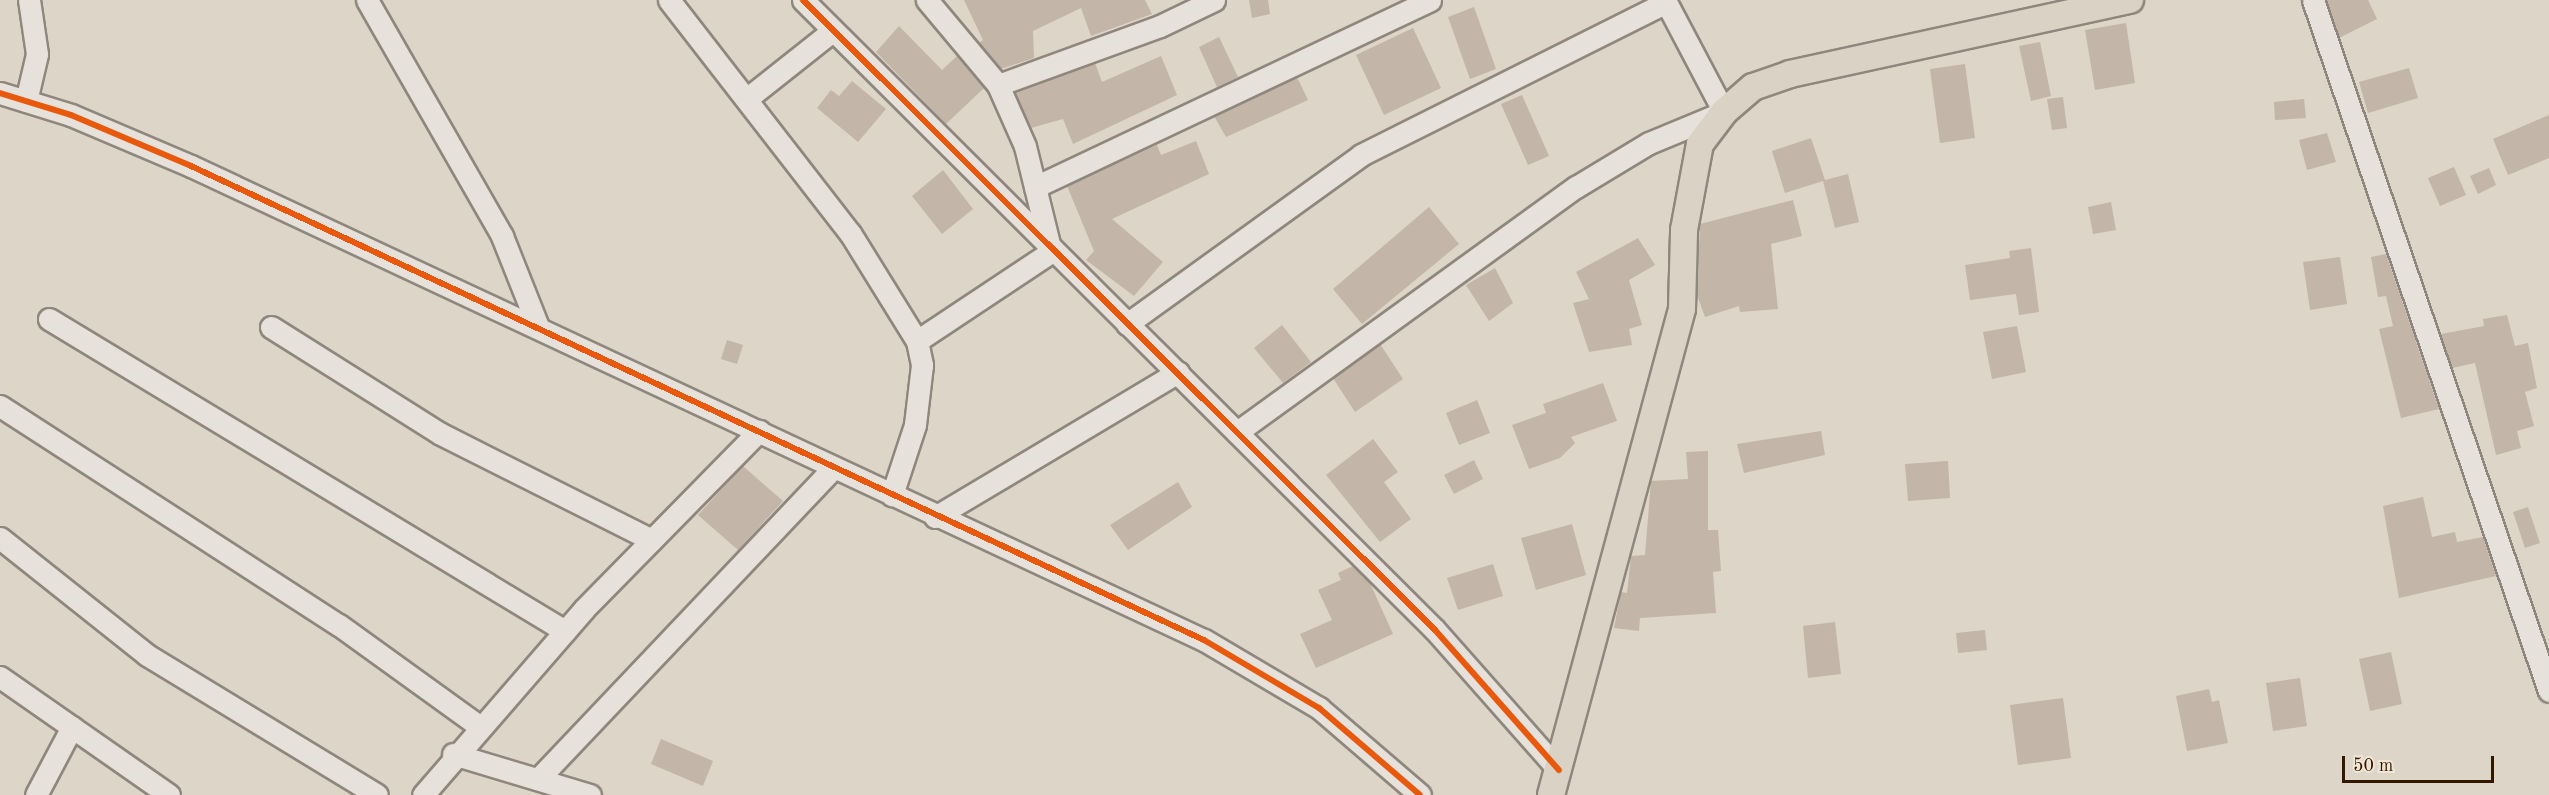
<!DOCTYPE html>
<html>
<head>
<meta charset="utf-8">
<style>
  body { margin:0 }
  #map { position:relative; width:2549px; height:795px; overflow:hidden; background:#ddd5c8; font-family:"Old Standard TT",serif }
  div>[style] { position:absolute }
  .building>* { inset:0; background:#c3b5a8 }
  .roads { filter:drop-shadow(2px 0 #8f877d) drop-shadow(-2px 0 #8f877d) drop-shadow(0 2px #8f877d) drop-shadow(0 -2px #8f877d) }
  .minor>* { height:21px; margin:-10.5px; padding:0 10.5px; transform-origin:10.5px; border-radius:10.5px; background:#e6e1da }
  .major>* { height:26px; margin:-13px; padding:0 13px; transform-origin:13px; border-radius:13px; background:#d9d2c5 }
  .cycleway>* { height:6px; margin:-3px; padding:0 3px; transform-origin:3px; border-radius:3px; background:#e8590c }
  span { translate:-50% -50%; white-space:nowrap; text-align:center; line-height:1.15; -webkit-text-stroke:4.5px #efe6d5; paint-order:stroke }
  .scale { position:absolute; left:2342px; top:756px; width:152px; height:27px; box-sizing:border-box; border:3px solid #331700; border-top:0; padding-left:8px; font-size:18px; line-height:21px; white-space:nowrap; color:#331700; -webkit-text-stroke:4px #efe6d5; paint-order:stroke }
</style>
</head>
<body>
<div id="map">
  <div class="building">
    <i style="clip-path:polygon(964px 0,1145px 0,1152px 14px,1091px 36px,1081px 8px,1033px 31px,1034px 58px,1001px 69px,979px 43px,983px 40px)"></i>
    <i style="clip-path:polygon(1249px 0,1268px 0,1270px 14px,1252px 18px)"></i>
    <i style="clip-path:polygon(2326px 0,2368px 0,2377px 19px,2339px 38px)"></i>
    <i style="clip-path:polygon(1474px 7px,1496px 69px,1470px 79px,1448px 17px)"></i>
    <i style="clip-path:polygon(2126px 23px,2135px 83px,2095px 90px,2085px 30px)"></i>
    <i style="clip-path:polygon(899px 26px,942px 70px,957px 56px,984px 88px,946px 124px,876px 52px)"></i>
    <i style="clip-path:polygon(1413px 28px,1441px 88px,1384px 115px,1356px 55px)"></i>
    <i style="clip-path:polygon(1219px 37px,1238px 77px,1217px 87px,1199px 47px)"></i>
    <i style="clip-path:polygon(2040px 42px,2051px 96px,2031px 101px,2019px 46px)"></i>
    <i style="clip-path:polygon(1161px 56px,1177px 95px,1073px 144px,1063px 119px,1031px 128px,1015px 92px,1095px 63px,1102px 82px)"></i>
    <i style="clip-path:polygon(1965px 64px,1975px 138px,1940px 143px,1930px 69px)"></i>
    <i style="clip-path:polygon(2409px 68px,2418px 98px,2368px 113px,2359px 82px)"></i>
    <i style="clip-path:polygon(1297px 77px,1308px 100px,1226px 137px,1214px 116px)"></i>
    <i style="clip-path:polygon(852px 81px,886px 109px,858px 142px,817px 108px,831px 90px,839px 96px)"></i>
    <i style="clip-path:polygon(1522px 95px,1549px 156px,1528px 165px,1501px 104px)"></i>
    <i style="clip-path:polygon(2063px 97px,2067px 128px,2052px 130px,2047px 99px)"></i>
    <i style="clip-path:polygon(2304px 99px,2306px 118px,2275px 120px,2274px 102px)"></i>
    <i style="clip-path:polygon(2549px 115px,2549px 158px,2508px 175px,2493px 139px)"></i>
    <i style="clip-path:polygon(2327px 133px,2336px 162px,2307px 170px,2299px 140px)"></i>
    <i style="clip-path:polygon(1811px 138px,1825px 180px,1848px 174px,1859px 222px,1835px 228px,1823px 181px,1785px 193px,1772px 151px)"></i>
    <i style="clip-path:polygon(1196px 141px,1209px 174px,1112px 219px,1163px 262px,1134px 296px,1086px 260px,1094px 251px,1067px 186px,1157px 145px,1161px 155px)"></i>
    <i style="clip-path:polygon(2454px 167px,2466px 195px,2440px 206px,2428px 178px)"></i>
    <i style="clip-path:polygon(2489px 168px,2496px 185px,2478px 194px,2470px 176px)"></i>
    <i style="clip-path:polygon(943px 170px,973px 209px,942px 234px,912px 196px)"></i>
    <i style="clip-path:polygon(1793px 200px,1802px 236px,1771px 244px,1778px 309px,1740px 312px,1739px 306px,1705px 317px,1697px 295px,1700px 224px)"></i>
    <i style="clip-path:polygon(2111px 202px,2116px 230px,2093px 234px,2088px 207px)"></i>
    <i style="clip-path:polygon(1429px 207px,1459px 244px,1362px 324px,1333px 289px)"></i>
    <i style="clip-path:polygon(1638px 238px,1655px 265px,1629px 280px,1642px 325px,1629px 329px,1632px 345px,1589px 352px,1573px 303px,1589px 299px,1576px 272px)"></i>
    <i style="clip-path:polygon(2031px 248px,2039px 312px,2019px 315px,2016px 294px,1970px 300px,1965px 265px,2010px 258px,2009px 251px)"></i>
    <i style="clip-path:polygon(2386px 254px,2439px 409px,2401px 418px,2379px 329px,2393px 326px,2386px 296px,2378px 297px,2371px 257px)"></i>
    <i style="clip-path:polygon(2340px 257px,2347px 304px,2310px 310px,2303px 262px)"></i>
    <i style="clip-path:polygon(1495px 268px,1513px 303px,1489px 321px,1466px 285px)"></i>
    <i style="clip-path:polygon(2507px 315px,2515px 346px,2528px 343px,2537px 388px,2525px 392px,2534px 426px,2517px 431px,2521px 448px,2496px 455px,2475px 363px,2452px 368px,2441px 334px,2484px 326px,2483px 319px)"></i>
    <i style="clip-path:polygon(1282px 325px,1311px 362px,1283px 383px,1254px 348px)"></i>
    <i style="clip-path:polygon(2017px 326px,2026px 372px,1992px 379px,1983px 332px)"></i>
    <i style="clip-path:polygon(727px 340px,743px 345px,737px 364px,721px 359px)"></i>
    <i style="clip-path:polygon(1380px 344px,1403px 379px,1355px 412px,1333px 378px)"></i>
    <i style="clip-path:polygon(1603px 383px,1617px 421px,1571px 437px,1575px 443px,1560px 458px,1529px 469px,1512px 425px,1546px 413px,1543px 404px)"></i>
    <i style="clip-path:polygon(1477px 400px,1490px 433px,1459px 445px,1446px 413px)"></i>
    <i style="clip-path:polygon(1821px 431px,1825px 455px,1744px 473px,1737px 444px)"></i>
    <i style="clip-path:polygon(1373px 439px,1398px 472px,1384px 482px,1411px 519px,1380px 542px,1326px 475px)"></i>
    <i style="clip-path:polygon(1708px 451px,1708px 530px,1718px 530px,1721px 571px,1713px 572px,1716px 613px,1640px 618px,1639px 631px,1614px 628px,1621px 592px,1627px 593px,1631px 556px,1645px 555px,1651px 481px,1688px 479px,1686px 452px)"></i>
    <i style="clip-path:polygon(1474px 460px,1483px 479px,1454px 494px,1444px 475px)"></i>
    <i style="clip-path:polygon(1948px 461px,1950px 498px,1908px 501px,1905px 464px)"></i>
    <i style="clip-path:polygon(743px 466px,783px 501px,738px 550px,698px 515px)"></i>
    <i style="clip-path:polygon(1178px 482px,1192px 507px,1128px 550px,1110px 525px)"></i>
    <i style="clip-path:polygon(2423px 497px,2432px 537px,2455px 532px,2457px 542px,2483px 537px,2496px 576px,2399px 598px,2383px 506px)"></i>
    <i style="clip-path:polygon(2528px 507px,2540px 543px,2525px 548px,2513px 512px)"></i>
    <i style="clip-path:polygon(1572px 524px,1586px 575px,1536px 590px,1521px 538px)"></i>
    <i style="clip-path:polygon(1493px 564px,1503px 596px,1458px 610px,1447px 578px)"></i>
    <i style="clip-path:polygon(1353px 566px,1370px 583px,1393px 634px,1316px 668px,1300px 634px,1332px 620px,1318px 590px,1341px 580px,1338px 573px)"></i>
    <i style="clip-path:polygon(1835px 622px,1841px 674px,1808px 678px,1803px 626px)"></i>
    <i style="clip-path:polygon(1985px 630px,1987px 650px,1958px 653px,1956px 633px)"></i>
    <i style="clip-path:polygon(2391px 652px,2402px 704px,2370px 711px,2359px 659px)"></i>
    <i style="clip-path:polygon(2300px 678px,2307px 726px,2273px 731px,2266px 683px)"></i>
    <i style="clip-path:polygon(2209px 689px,2212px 702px,2219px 700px,2228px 743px,2187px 751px,2176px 696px)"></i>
    <i style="clip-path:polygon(2063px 698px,2071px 758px,2018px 765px,2010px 705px)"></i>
    <i style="clip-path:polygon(661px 739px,713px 761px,703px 786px,651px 764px)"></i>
  </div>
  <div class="roads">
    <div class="minor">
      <i style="left:367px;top:0;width:272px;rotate:60.2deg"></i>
      <i style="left:502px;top:236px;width:95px;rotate:68.3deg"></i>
      <i style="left:669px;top:0;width:295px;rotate:52.2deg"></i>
      <i style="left:850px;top:233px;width:127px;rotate:58.2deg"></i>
      <i style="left:917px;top:341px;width:25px;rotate:78deg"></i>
      <i style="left:922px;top:365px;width:60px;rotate:96.7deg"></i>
      <i style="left:915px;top:425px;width:74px;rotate:108.2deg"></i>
      <i style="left:803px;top:0;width:892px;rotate:44.91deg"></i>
      <i style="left:1435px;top:630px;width:187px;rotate:48.5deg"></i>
      <i style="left:2313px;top:0;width:730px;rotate:71.14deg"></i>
      <i style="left:998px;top:85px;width:172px;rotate:-20deg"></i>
      <i style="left:1160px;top:26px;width:60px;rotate:-25.7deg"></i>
      <i style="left:0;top:93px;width:74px;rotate:17.2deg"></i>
      <i style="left:71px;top:115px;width:130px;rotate:23deg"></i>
      <i style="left:191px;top:166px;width:1118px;rotate:25.08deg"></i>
      <i style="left:1204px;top:640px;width:134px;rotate:30.6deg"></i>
      <i style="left:1319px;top:708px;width:133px;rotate:40.7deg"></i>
      <i style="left:749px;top:97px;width:105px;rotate:-38.4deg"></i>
      <i style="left:26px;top:101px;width:48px;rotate:-76.8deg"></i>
      <i style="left:37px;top:54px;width:55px;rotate:-98.4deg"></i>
      <i style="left:1035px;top:187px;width:437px;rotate:-25.3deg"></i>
      <i style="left:49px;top:319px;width:603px;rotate:31.16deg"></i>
      <i style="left:1127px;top:324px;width:289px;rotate:-35.8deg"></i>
      <i style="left:1361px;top:155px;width:341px;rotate:-26.6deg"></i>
      <i style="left:271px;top:327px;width:199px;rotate:32.2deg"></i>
      <i style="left:439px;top:433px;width:238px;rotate:26.7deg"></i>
      <i style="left:917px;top:341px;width:161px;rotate:-33.6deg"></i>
      <i style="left:1051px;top:252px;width:109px;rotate:-103.8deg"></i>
      <i style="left:1025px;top:146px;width:67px;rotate:-113.9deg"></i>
      <i style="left:998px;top:85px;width:111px;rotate:-129.9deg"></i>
      <i style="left:0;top:406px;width:404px;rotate:32.9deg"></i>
      <i style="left:339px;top:625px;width:173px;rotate:35.8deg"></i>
      <i style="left:1237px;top:432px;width:418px;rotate:-35.9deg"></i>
      <i style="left:1576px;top:187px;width:85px;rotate:-31.1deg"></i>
      <i style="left:1649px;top:143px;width:81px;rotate:-22.5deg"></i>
      <i style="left:1724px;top:112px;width:127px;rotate:-117.8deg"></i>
      <i style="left:935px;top:517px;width:283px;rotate:-30.8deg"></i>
      <i style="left:0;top:538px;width:188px;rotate:38.5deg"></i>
      <i style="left:147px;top:655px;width:269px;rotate:31.3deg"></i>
      <i style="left:0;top:677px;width:206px;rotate:34.9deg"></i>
      <i style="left:453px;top:754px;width:143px;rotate:16.7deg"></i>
      <i style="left:540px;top:777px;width:427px;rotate:-46.5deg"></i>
      <i style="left:36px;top:795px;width:77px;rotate:-62.1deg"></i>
      <i style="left:423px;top:795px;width:246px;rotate:-49.1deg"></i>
      <i style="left:584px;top:609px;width:250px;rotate:-45.5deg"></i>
    </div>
    <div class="major">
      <i style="left:1551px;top:795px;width:503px;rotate:-74.91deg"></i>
      <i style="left:1682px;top:309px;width:79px;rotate:-88.5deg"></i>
      <i style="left:1684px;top:230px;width:87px;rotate:-79.5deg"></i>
      <i style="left:1700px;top:144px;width:40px;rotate:-53deg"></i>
      <i style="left:1724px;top:112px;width:38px;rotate:-41deg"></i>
      <i style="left:1753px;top:87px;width:39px;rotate:-19deg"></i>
      <i style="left:1790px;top:74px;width:348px;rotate:-12.3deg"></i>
    </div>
  </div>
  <div class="cycleway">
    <i style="left:803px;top:0;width:892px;rotate:44.91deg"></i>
    <i style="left:1435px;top:630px;width:187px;rotate:48.5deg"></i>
    <i style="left:0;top:93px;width:74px;rotate:17.2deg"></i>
    <i style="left:71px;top:115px;width:130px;rotate:23deg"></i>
    <i style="left:191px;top:166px;width:1118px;rotate:25.08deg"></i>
    <i style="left:1204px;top:640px;width:134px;rotate:30.6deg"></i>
    <i style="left:1319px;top:708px;width:133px;rotate:40.7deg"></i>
  </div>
  <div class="scale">50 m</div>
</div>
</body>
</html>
